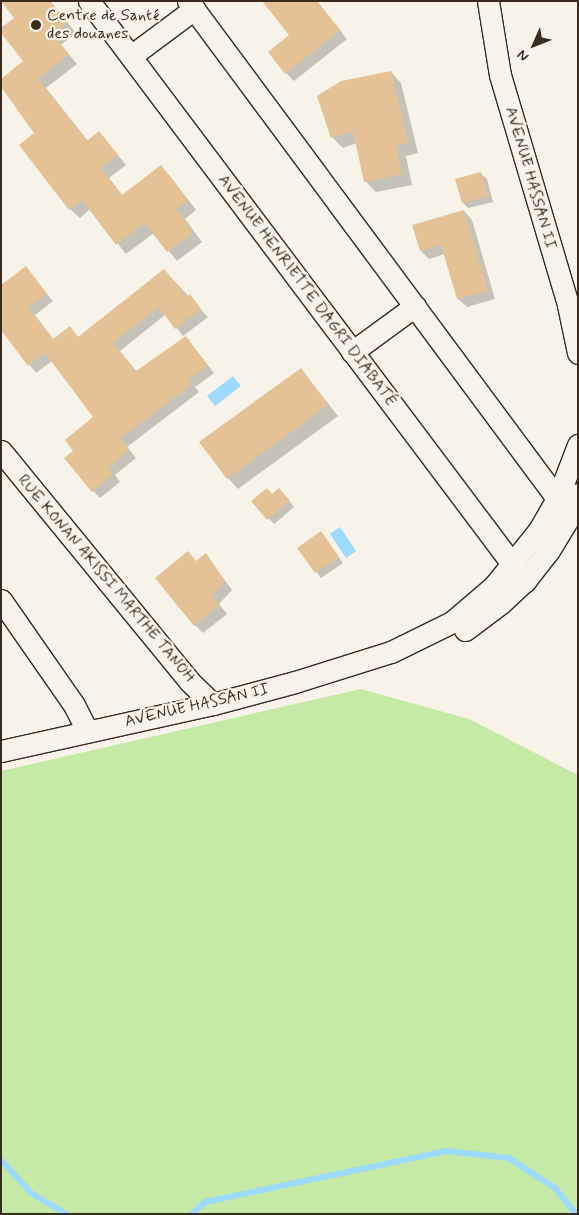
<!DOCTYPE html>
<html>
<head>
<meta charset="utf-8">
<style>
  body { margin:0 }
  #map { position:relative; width:579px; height:1215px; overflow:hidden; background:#f7f3e8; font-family:Mynerve,sans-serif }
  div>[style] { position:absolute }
  .green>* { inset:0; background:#c4eaa5 }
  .water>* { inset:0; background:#9edaff }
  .shadow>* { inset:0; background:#0003 }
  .stream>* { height:6px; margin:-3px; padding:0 3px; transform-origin:3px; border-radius:3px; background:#9edaff }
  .building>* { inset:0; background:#e4c296 }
  .roads { filter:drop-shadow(1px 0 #3b2a1e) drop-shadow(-1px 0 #3b2a1e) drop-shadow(0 1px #3b2a1e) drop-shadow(0 -1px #3b2a1e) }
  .minor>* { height:21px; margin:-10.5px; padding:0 10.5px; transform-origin:10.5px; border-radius:10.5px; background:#f7f3e8 }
  .dots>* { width:14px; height:14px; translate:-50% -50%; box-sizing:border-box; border:2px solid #f7f3e8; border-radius:50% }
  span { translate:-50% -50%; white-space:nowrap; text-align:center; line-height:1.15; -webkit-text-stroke:4.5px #f7f3e8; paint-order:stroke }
  .poi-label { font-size:16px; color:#3b2a1e }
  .left { translate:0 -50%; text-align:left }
  .street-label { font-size:16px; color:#3b2a1e }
  .frame { position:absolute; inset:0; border:2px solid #3b2a1e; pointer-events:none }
  .north { position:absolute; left:509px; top:20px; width:50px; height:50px; -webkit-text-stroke:4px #f7f3e8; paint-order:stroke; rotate:226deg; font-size:14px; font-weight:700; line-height:20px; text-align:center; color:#3b2a1e }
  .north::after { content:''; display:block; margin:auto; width:18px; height:22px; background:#3b2a1e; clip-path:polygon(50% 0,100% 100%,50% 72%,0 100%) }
</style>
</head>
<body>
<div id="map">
  <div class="green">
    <i style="clip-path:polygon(361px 689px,469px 719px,578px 775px,578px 1214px,1px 1214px,1px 771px)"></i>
  </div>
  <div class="water">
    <i style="clip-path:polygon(233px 376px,241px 386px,215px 406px,207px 396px)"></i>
    <i style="clip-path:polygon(340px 527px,356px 551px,346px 558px,330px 534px)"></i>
  </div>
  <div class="shadow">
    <i style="clip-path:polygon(50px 1px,76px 33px,61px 45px,77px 64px,46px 88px,88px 141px,99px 132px,126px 165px,109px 178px,123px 196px,161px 167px,170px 176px,196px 210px,185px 219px,202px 242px,177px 261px,154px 233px,126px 254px,90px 209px,80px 218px,70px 209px,36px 133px,25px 61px)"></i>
    <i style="clip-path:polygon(317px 1px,347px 39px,294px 81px,286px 73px)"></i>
    <i style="clip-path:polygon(391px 72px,401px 83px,418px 153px,406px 156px,412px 185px,376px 192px,365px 181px,357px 143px,343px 148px,332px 137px)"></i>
    <i style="clip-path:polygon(481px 174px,487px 179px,493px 202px,468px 208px,463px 203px)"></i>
    <i style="clip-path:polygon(464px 211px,472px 220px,495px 299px,467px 307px,458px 299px,445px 254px,429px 259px,421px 251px)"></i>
    <i style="clip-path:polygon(26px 268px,53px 301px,35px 315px,54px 340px,70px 328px,79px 338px,164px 270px,208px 317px,183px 336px,166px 314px,120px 351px,137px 372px,186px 337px,214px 373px,195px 387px,199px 392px,127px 447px,136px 458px,115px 475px,120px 482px,100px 498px,93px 491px,75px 451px,95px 417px,52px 361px,36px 373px,1px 328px)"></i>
    <i style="clip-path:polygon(301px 369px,338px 416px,238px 489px,228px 478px)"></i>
    <i style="clip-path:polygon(285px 495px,294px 507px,274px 524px,253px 501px)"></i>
    <i style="clip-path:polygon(321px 533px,343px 563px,321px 578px,299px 548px)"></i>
    <i style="clip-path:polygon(206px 555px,232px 590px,219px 604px,227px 614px,203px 633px,195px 625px,197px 562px)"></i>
  </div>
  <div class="stream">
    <i style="left:1px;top:1160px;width:45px;rotate:47.7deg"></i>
    <i style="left:31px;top:1193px;width:41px;rotate:31deg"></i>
    <i style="left:192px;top:1214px;width:18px;rotate:-43deg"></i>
    <i style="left:205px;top:1202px;width:246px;rotate:-11.9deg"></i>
    <i style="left:446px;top:1151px;width:63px;rotate:6.3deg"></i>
    <i style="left:509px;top:1158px;width:55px;rotate:33.1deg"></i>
    <i style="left:555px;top:1188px;width:33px;rotate:51deg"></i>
  </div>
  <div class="building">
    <i style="clip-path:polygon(1px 1px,50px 1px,68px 23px,53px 35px,69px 54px,38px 79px,87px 141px,99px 131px,118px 155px,101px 168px,122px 195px,161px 165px,188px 200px,176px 209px,194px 232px,167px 252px,145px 223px,116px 245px,82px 200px,69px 210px,19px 145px,34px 133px,1px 87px,1px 79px,23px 61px,1px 33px,1px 28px,14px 18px)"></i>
    <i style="clip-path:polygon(262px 1px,317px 1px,340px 30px,285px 74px,268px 52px,289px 35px)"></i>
    <i style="clip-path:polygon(391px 71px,408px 143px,396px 146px,402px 174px,364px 182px,353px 131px,331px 138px,317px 96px,341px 81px)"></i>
    <i style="clip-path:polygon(481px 172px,488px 196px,462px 203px,455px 179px)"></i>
    <i style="clip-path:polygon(464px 210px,488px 291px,457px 299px,441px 245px,420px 251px,412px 225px)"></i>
    <i style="clip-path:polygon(26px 266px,47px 294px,28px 307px,53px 339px,70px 326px,78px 337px,164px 269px,187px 297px,190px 294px,201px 309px,175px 329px,159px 307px,113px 343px,136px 371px,186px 336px,208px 366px,189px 379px,192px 384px,120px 439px,130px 450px,109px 467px,114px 474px,92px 492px,64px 458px,73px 451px,65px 440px,93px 417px,45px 353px,28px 366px,1px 330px,1px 285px)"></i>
    <i style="clip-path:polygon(301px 368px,328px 405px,227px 479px,199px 442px)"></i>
    <i style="clip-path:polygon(267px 488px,272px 494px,279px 488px,290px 501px,267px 520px,251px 501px)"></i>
    <i style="clip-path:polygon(321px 531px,339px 557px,315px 573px,297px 548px)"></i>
    <i style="clip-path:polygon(188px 551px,196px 561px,206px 553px,225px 581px,212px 595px,219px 605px,194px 626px,155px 578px)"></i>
  </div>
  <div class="roads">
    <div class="minor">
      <i style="left:89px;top:1px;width:726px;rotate:53.07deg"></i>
      <i style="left:188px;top:1px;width:641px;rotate:53.43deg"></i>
      <i style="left:488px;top:1px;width:75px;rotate:80.8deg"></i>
      <i style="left:500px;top:75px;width:240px;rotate:73.5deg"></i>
      <i style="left:568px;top:305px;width:49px;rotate:78.2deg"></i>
      <i style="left:131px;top:56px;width:79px;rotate:-36.7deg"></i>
      <i style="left:352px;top:352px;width:78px;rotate:-36.1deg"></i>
      <i style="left:1px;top:451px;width:298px;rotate:50.7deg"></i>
      <i style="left:190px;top:682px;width:32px;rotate:44deg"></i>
      <i style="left:1px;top:600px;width:128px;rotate:55.2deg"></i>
      <i style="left:74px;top:705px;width:29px;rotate:63deg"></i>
      <i style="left:465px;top:630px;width:45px;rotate:-36.9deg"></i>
      <i style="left:501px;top:603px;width:33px;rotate:-43deg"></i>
      <i style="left:525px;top:581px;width:37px;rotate:-52deg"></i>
      <i style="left:548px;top:552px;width:42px;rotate:-58.6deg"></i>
      <i style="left:570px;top:516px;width:23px;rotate:-70deg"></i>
      <i style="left:1px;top:751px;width:217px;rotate:-12.5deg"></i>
      <i style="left:213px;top:704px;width:85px;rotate:-15deg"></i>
      <i style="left:295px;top:682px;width:101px;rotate:-17.4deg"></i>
      <i style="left:391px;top:652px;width:68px;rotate:-26.2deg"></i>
      <i style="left:452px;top:622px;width:55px;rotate:-40.6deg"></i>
      <i style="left:494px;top:586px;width:72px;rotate:-51.2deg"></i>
      <i style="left:539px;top:530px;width:38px;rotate:-60deg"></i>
      <i style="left:558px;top:497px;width:56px;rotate:-69deg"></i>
    </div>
  </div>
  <div class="dots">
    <i style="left:36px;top:25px;background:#3b2a1e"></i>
  </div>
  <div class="poi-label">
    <span class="left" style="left:47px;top:25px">Centre de Santé<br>des douanes</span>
  </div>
  <div class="street-label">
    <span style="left:530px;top:178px;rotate:74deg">AVENUE HASSAN II</span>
    <span style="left:307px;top:291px;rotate:53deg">AVENUE HENRIETTE DAGRI DIABATÉ</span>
    <span style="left:106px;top:579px;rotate:50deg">RUE KONAN AKISSI MARTHE TANOH</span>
    <span style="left:197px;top:706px;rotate:-13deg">AVENUE HASSAN II</span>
  </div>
  <div class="frame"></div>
  <div class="north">N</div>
</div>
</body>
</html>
